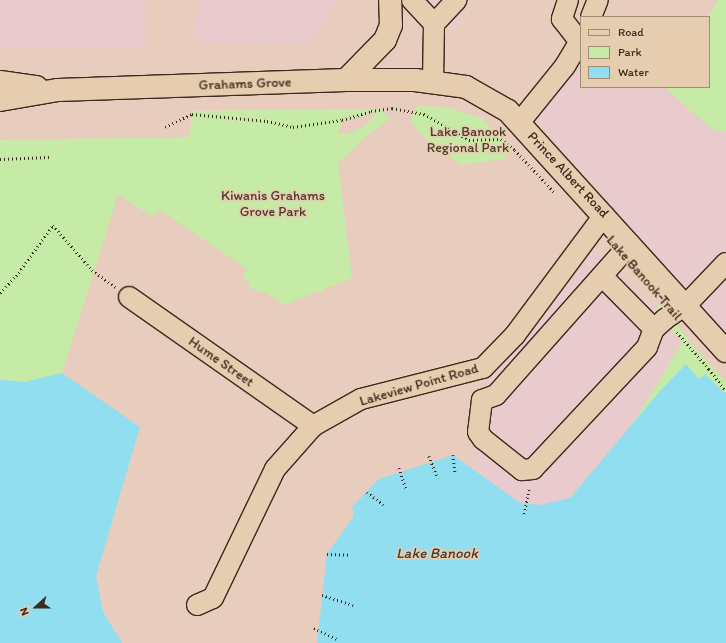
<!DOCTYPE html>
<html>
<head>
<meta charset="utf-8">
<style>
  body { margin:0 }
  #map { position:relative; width:726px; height:643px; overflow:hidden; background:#e8ccbd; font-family:Itim,sans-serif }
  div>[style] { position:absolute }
  .built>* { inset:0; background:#e9cbce }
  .green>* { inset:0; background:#c5eba6 }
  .water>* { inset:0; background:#91def1 }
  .path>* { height:2.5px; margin-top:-1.25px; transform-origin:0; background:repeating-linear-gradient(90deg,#3b2a1e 0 1px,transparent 0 4px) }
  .roads { filter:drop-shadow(1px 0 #3b2a1e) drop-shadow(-1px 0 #3b2a1e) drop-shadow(0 1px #3b2a1e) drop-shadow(0 -1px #3b2a1e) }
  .minor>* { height:20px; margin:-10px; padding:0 10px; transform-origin:10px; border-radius:10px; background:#e7cdaf }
  .major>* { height:22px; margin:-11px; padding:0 11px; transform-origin:11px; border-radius:11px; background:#e7cdaf }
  span { translate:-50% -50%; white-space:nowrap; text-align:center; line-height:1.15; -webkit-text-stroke:3.5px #e7cdaf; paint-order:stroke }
  .street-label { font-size:14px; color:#3b2a1e }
  .park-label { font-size:14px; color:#493d2c }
  .water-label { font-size:15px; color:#443c33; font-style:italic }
  .legend { position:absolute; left:580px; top:16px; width:130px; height:72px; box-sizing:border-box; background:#e7cdaf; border:1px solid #a28c75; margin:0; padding:5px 7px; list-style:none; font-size:12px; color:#3b2a1e }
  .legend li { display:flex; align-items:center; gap:8px; height:20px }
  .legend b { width:20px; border:1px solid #a28c75 }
  .north { position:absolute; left:16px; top:587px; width:40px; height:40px; -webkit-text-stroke:3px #e7cdaf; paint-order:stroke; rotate:249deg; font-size:11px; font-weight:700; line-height:16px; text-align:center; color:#3b2a1e }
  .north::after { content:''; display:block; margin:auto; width:14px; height:18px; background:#3b2a1e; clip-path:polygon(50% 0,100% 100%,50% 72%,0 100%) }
</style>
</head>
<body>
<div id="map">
  <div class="built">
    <i style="clip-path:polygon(0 0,146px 0,145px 48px,0 47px)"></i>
    <i style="clip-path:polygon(198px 0,337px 0,309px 43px,195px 42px)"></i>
    <i style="clip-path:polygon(424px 0,467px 0,454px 30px)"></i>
    <i style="clip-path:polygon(581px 50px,581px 87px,661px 87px,667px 90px,713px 130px,726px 132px,726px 339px,710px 317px,524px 107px)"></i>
    <i style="clip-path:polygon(586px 240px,656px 309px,682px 342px,634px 422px,570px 498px,539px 505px,520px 503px,475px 471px,487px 372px)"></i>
  </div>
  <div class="green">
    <i style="clip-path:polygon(718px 0,726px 0,726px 132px,713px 130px,667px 90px,669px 87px,709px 87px,708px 17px)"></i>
    <i style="clip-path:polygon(418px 106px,447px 107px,483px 119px,512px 150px,503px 159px,461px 165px,430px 143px,410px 122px)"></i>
    <i style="clip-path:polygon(evenodd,392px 108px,381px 111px,391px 118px,369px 134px,338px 163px,352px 278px,324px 289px,324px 291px,316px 292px,285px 305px,266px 293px,249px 288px,249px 282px,243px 278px,246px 268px,158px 209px,155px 218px,118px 195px,62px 373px,24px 382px,0 380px,0 140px,189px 137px,192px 111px,403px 108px,392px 108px,378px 111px,365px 126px,348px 134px,338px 134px,342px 120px,378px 111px)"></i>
    <i style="clip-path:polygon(660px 303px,694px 347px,726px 382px,726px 394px,704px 374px,634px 422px,682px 342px,656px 309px)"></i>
  </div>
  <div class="water">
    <i style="clip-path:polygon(686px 364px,699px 379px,705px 374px,726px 394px,726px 643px,317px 643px,327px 554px,354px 516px,352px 507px,379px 479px,453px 455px,520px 503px,539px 505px,570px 498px,660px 391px)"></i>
    <i style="clip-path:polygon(62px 373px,140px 427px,96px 576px,103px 612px,122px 643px,0 643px,0 380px,24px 382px)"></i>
  </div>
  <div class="path">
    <i style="left:165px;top:127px;width:30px;rotate:-26deg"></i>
    <i style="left:192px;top:114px;width:75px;rotate:5.3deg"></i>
    <i style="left:267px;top:121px;width:27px;rotate:13deg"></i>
    <i style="left:293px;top:127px;width:49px;rotate:-8.1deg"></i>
    <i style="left:342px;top:120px;width:30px;rotate:-17deg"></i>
    <i style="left:371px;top:111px;width:21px;rotate:-8deg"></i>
    <i style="left:392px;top:108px;width:33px;rotate:11deg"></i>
    <i style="left:424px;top:114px;width:52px;rotate:30deg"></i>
    <i style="left:469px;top:140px;width:32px;rotate:-2deg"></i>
    <i style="left:501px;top:139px;width:18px;rotate:38deg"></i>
    <i style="left:515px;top:150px;width:59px;rotate:47.1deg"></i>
    <i style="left:0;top:159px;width:50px;rotate:-2.3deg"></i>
    <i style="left:0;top:293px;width:23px;rotate:-47deg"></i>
    <i style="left:16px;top:276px;width:63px;rotate:-54deg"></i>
    <i style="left:53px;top:225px;width:60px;rotate:49.1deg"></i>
    <i style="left:92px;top:270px;width:29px;rotate:36deg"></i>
    <i style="left:677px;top:332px;width:49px;rotate:49.1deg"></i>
    <i style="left:709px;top:369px;width:28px;rotate:52deg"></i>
    <i style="left:453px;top:455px;width:17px;rotate:83deg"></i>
    <i style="left:429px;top:456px;width:24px;rotate:68deg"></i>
    <i style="left:399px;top:468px;width:21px;rotate:71deg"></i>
    <i style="left:367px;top:492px;width:21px;rotate:37deg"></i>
    <i style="left:524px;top:514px;width:25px;rotate:-79deg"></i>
    <i style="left:327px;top:554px;width:23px;rotate:2deg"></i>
    <i style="left:322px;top:595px;width:33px;rotate:18deg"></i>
    <i style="left:314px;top:628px;width:25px;rotate:26deg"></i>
  </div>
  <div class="roads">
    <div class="minor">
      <i style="left:412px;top:0;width:33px;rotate:47deg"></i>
      <i style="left:434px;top:24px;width:58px;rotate:91deg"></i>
      <i style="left:568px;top:0;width:20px;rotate:108deg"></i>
      <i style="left:562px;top:19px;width:29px;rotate:52deg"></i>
      <i style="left:591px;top:17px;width:18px;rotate:-68deg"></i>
      <i style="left:434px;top:24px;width:33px;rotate:-47deg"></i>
      <i style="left:519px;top:123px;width:73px;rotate:-51.1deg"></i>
      <i style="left:565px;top:66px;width:31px;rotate:-59deg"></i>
      <i style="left:630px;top:244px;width:202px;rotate:131.6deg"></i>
      <i style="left:496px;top:395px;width:15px;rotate:160deg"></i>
      <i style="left:482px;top:400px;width:32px;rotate:97deg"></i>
      <i style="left:478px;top:432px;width:9px;rotate:54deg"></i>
      <i style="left:483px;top:439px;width:50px;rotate:38.5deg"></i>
      <i style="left:522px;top:470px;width:11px;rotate:-5deg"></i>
      <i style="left:533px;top:469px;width:167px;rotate:-46.9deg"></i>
      <i style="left:647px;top:347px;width:19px;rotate:-69deg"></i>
      <i style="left:654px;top:329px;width:15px;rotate:-42deg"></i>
      <i style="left:665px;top:319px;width:25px;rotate:-34deg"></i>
      <i style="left:686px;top:305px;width:58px;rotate:-46.4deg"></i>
      <i style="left:602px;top:276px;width:74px;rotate:45.5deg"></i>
      <i style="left:129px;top:297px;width:225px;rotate:35deg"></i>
      <i style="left:197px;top:605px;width:17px;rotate:-24deg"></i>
      <i style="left:213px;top:598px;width:143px;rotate:-64.3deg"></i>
      <i style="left:275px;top:469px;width:57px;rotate:-48.5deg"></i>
      <i style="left:313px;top:426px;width:55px;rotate:-29.4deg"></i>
      <i style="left:361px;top:399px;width:126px;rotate:-14.3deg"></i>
      <i style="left:483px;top:368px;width:46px;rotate:-45.9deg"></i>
      <i style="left:515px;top:335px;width:149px;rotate:-53.4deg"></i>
    </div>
    <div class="major">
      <i style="left:346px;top:80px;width:56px;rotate:-45.7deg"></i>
      <i style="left:385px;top:40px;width:16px;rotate:-68deg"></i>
      <i style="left:391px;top:25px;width:25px;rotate:-92deg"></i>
      <i style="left:0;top:82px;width:37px;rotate:8deg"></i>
      <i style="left:0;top:100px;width:59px;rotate:-9.8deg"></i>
      <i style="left:58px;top:90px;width:288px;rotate:-2deg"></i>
      <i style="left:346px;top:80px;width:69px"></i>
      <i style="left:415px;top:80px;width:51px;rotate:7.8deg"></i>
      <i style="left:466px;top:87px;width:48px;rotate:29.7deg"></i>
      <i style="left:508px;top:111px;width:324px;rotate:47.8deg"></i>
    </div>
  </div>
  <div class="street-label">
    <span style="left:245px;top:84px;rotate:-2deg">Grahams Grove</span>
    <span style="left:568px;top:175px;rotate:47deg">Prince Albert Road</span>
    <span style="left:644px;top:278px;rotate:49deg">Lake Banook Trail</span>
    <span style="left:221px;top:362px;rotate:35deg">Hume Street</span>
    <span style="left:419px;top:385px;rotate:-16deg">Lakeview Point Road</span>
  </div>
  <div class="park-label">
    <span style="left:468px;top:140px">Lake Banook<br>Regional Park</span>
    <span style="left:273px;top:204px">Kiwanis Grahams<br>Grove Park</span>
  </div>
  <div class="water-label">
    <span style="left:437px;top:554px">Lake Banook</span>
  </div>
  <ul class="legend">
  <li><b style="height:5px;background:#e7cdaf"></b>Road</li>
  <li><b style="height:11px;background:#c5eba6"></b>Park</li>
  <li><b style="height:11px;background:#91def1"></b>Water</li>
  </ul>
  <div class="north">N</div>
</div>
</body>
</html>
